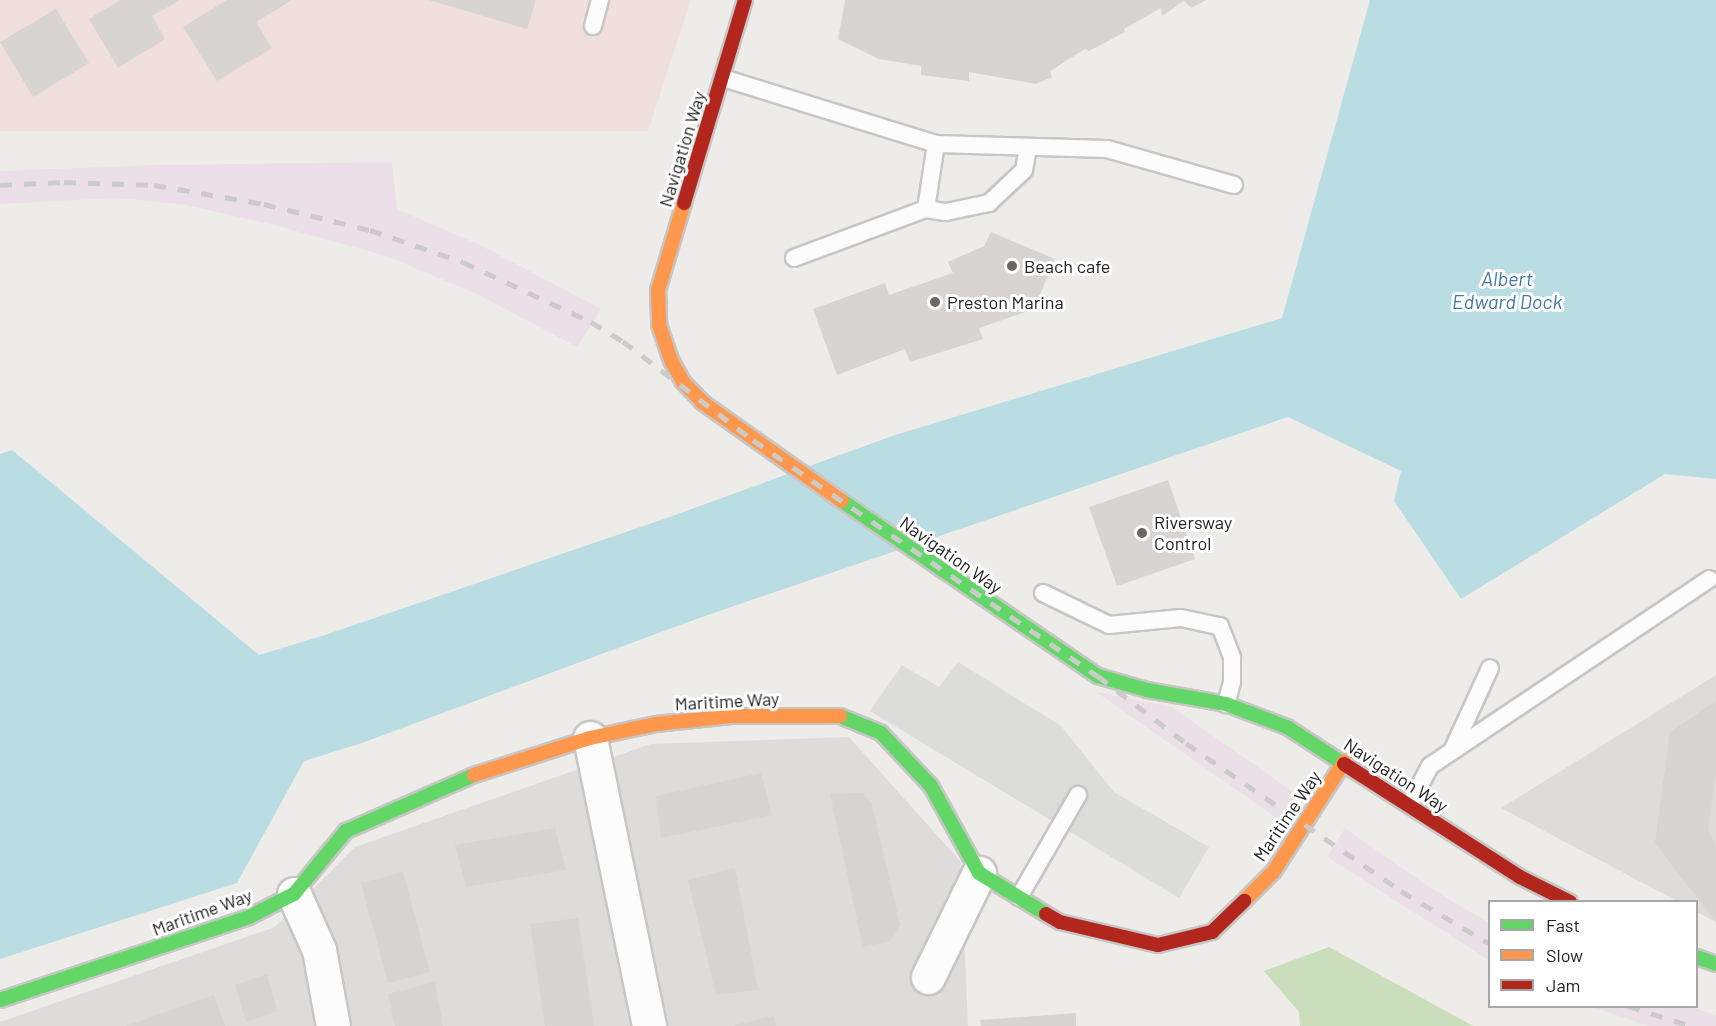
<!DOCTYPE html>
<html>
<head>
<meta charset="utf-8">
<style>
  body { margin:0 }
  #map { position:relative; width:1716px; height:1026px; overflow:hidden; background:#eeece9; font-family:Barlow,sans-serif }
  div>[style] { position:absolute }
  .residential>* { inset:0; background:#dddcda }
  .commercial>* { inset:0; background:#f1dfde }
  .industrial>* { inset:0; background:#ece0e8 }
  .religious>* { inset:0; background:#dcdcda }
  .forest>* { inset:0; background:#cadebc }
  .water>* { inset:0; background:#badde4 }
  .building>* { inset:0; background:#d7d4d2 }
  .roads { filter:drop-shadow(2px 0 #c7c6c5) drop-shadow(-2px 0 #c7c6c5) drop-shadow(0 2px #c7c6c5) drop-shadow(0 -2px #c7c6c5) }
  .lane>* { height:16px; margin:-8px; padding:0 8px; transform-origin:8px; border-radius:8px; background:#fcfcfc }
  .street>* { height:33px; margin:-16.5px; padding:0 16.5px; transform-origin:16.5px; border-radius:16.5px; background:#fcfcfc }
  .fast>* { height:14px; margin:-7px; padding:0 7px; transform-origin:7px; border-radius:7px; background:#63d668 }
  .slow>* { height:14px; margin:-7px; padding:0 7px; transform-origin:7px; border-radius:7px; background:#ff974d }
  .jam>* { height:14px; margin:-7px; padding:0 7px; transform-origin:7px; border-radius:7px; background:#b3261e }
  .rail>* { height:4.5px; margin-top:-2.25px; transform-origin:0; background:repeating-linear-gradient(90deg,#cbcbca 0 12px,transparent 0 24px) }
  .dots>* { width:16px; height:16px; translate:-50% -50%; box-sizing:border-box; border:3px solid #fff; border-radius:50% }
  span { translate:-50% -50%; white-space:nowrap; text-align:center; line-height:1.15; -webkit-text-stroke:6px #fff; paint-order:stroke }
  .street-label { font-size:18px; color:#202020 }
  .poi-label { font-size:18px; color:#202020 }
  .left { translate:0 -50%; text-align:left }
  .water-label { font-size:20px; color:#4078a6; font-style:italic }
  .legend { position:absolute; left:1488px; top:900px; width:210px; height:108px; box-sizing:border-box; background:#fff; border:2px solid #a6a6a6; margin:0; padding:8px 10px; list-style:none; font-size:18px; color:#202020 }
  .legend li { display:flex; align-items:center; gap:12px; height:30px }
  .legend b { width:30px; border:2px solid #a6a6a6 }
</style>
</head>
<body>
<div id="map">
  <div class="residential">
    <i style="clip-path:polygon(1716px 675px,1716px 922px,1697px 912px,1696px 902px,1677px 901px,1501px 808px)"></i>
    <i style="clip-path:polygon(849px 737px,961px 862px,968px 1026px,0 1026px,0 1022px,275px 927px,355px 847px,651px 744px)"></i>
  </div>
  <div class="commercial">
    <i style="clip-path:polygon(0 0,691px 0,648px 131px,0 131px)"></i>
  </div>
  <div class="industrial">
    <i style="clip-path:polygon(392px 162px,397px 209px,480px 245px,601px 309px,577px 347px,477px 294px,386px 256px,278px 226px,186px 205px,118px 198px,0 204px,0 171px,154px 165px)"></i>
    <i style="clip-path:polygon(1096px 692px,1172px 707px,1299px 796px,1281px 821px)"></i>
    <i style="clip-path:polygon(1345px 828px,1432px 889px,1489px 923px,1489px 960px,1327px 857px)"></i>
    <i style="clip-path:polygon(1593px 1007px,1690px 1007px,1716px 1015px,1716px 1026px,1648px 1026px)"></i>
  </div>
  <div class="religious">
    <i style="clip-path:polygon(958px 662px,1061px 726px,1114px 792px,1209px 847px,1179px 898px,870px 711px,902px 665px,939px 687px)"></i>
  </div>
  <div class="forest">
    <i style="clip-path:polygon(1329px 947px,1473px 1026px,1300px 1026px,1299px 1012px,1264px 971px)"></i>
  </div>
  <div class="water">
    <i style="clip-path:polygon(1370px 0,1716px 0,1716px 479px,1665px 474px,1461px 599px,1394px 501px,1401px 471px,1288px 417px,699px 618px,362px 743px,304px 761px,237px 883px,0 959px,0 454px,12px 450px,259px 655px,322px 636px,664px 519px,895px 435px,1282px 318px)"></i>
  </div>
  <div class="building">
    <i style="clip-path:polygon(120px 0,180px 0,152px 16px,165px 39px,118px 68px,89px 19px)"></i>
    <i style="clip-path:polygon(227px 0,292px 0,256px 22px,272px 48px,217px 81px,183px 27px)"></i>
    <i style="clip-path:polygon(429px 0,536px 0,527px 29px)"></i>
    <i style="clip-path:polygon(845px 0,1206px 0,1191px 8px,1184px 1px,1162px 16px,1161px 8px,1124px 29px,1125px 32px,1089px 51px,1085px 49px,1050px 71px,1052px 77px,1036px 84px,969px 72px,969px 81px,921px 75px,921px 66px,879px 59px,838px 39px)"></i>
    <i style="clip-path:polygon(56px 9px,89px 63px,33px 97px,0 42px)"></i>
    <i style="clip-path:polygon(991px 232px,1055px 259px,1034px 309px,979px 328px,983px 339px,910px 362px,905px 349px,837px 375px,813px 309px,885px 283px,889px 295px,953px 273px,948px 262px,984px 246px)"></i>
    <i style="clip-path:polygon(1168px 480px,1195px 559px,1117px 586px,1089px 507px)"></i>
    <i style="clip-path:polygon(1716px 701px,1716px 770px,1708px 832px,1716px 843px,1716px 922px,1655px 843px,1670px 732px)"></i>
    <i style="clip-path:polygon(761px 773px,772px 815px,661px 838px,656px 796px)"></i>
    <i style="clip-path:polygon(862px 793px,872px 804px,900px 925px,890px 941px,863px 947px,830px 794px)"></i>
    <i style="clip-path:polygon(555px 828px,566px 870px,466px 887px,455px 845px)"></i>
    <i style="clip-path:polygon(735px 868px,758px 990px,716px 995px,688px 880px)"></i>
    <i style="clip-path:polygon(403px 872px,430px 972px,388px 983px,361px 883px)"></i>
    <i style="clip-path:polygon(578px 918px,594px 1026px,545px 1026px,530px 924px)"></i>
    <i style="clip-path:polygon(267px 974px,277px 1011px,246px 1022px,235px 985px)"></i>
    <i style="clip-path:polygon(435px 982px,443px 1026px,395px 1026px,388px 994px)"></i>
    <i style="clip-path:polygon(214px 995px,225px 1026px,126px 1026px)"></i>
    <i style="clip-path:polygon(1076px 1013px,1076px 1026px,981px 1026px,980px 1020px)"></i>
    <i style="clip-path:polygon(774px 1016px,776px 1026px,736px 1026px,735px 1025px)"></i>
  </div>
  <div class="roads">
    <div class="lane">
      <i style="left:593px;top:26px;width:27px;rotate:-75deg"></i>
      <i style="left:723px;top:78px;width:223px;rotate:17.2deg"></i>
      <i style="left:936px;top:144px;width:171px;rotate:1.7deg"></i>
      <i style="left:1107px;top:149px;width:132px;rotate:15.8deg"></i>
      <i style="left:926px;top:209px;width:20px;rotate:9deg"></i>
      <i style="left:946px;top:212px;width:44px;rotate:-11.8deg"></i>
      <i style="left:989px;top:203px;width:48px;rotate:-43.3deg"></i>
      <i style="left:1024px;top:170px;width:23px;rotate:-80deg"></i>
      <i style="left:794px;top:258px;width:141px;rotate:-20.4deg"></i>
      <i style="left:926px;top:209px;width:66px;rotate:-81.3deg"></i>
      <i style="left:1043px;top:593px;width:73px;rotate:25.9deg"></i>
      <i style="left:1109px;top:625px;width:72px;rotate:-5.6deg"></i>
      <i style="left:1181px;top:618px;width:40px;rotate:12deg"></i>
      <i style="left:1220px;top:626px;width:34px;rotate:69deg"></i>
      <i style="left:1232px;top:658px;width:24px;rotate:90deg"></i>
      <i style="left:1232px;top:682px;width:23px;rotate:105deg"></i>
      <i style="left:1452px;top:751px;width:91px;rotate:-65.4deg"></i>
      <i style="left:1410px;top:804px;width:43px;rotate:-62.2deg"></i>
      <i style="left:1430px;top:766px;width:336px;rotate:-33.8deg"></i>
      <i style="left:1019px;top:897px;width:118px;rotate:-60deg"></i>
    </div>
    <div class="street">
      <i style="left:590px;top:738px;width:294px;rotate:78.4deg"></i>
      <i style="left:294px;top:894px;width:61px;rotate:65.9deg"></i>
      <i style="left:319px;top:950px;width:77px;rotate:79.6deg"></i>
      <i style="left:928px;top:977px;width:116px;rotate:-63.9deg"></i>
    </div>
    <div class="fast">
      <i style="left:842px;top:501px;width:310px;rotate:34.4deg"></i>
      <i style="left:1098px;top:676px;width:51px;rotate:15.9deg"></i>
      <i style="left:1147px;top:690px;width:80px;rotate:10deg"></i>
      <i style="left:1226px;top:704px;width:65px;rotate:20.7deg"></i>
      <i style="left:1287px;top:727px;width:68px;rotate:33deg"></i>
      <i style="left:840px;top:716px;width:44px;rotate:22.5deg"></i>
      <i style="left:881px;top:733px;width:73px;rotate:46.7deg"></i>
      <i style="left:931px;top:786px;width:99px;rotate:61.1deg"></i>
      <i style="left:979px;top:873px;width:79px;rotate:31.5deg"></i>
      <i style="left:1696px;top:957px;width:21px;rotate:19deg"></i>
      <i style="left:0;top:1000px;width:260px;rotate:-18.4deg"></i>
      <i style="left:247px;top:918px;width:53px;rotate:-27.1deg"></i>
      <i style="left:294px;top:894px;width:82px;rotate:-50.5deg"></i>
      <i style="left:346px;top:831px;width:140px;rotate:-23.6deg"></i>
    </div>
    <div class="slow">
      <i style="left:684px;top:203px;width:91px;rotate:106.6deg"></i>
      <i style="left:658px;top:290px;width:35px;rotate:88deg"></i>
      <i style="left:659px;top:325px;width:39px;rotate:71deg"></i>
      <i style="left:672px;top:362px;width:23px;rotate:61deg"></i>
      <i style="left:683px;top:382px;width:28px;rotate:46deg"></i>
      <i style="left:702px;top:402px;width:171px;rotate:35.3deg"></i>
      <i style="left:474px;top:775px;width:122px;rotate:-17.7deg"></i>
      <i style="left:590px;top:738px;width:67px;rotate:-12deg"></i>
      <i style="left:656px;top:724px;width:76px;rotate:-6deg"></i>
      <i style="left:732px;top:716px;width:108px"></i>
      <i style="left:1244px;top:901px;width:42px;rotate:-45deg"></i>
      <i style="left:1274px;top:871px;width:130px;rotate:-57.3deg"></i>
    </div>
    <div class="jam">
      <i style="left:684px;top:203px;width:212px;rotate:-73.3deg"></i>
      <i style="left:1344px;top:764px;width:209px;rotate:32.7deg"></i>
      <i style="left:1520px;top:877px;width:56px;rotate:26.6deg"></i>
      <i style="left:1046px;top:914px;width:16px;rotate:30deg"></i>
      <i style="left:1060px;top:922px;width:101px;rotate:13.2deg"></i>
      <i style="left:1158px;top:945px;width:56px;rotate:-13.5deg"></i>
      <i style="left:1212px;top:932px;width:45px;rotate:-44.1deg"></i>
    </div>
  </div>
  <div class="rail">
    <i style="left:0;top:185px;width:64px;rotate:-2.7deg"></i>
    <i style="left:64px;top:182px;width:90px;rotate:1.9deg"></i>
    <i style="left:154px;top:185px;width:112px;rotate:9.8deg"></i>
    <i style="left:264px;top:204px;width:109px;rotate:13.8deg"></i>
    <i style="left:370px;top:230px;width:98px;rotate:19deg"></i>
    <i style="left:463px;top:262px;width:141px;rotate:25.1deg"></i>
    <i style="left:591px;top:322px;width:37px;rotate:31deg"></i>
    <i style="left:623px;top:341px;width:163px;rotate:37.3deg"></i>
    <i style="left:753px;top:440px;width:418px;rotate:34.4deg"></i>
    <i style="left:1098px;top:676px;width:111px;rotate:37.3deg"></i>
    <i style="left:1186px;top:743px;width:261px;rotate:34.5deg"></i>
    <i style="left:1401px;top:891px;width:104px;rotate:30.8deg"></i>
    <i style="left:1628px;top:1006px;width:66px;rotate:17.6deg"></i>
  </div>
  <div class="dots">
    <i style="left:1012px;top:266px;background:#686766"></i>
    <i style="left:935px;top:302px;background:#686766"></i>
    <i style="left:1142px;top:533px;background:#686766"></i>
  </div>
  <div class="street-label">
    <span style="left:682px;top:149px;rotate:-73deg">Navigation Way</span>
    <span style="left:951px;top:555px;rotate:35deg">Navigation Way</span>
    <span style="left:727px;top:701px;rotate:-3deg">Maritime Way</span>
    <span style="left:1396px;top:775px;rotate:33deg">Navigation Way</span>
    <span style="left:1287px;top:816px;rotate:-56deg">Maritime Way</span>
    <span style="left:202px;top:912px;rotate:-20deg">Maritime Way</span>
  </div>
  <div class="poi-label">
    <span class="left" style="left:1024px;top:266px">Beach cafe</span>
    <span class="left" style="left:947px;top:302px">Preston Marina</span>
    <span class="left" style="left:1154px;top:533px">Riversway<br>Control</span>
  </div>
  <div class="water-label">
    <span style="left:1507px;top:290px">Albert<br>Edward Dock</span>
  </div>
  <ul class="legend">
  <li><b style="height:8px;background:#63d668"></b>Fast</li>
  <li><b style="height:8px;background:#ff974d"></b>Slow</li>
  <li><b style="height:8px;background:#b3261e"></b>Jam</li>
  </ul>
</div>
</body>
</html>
